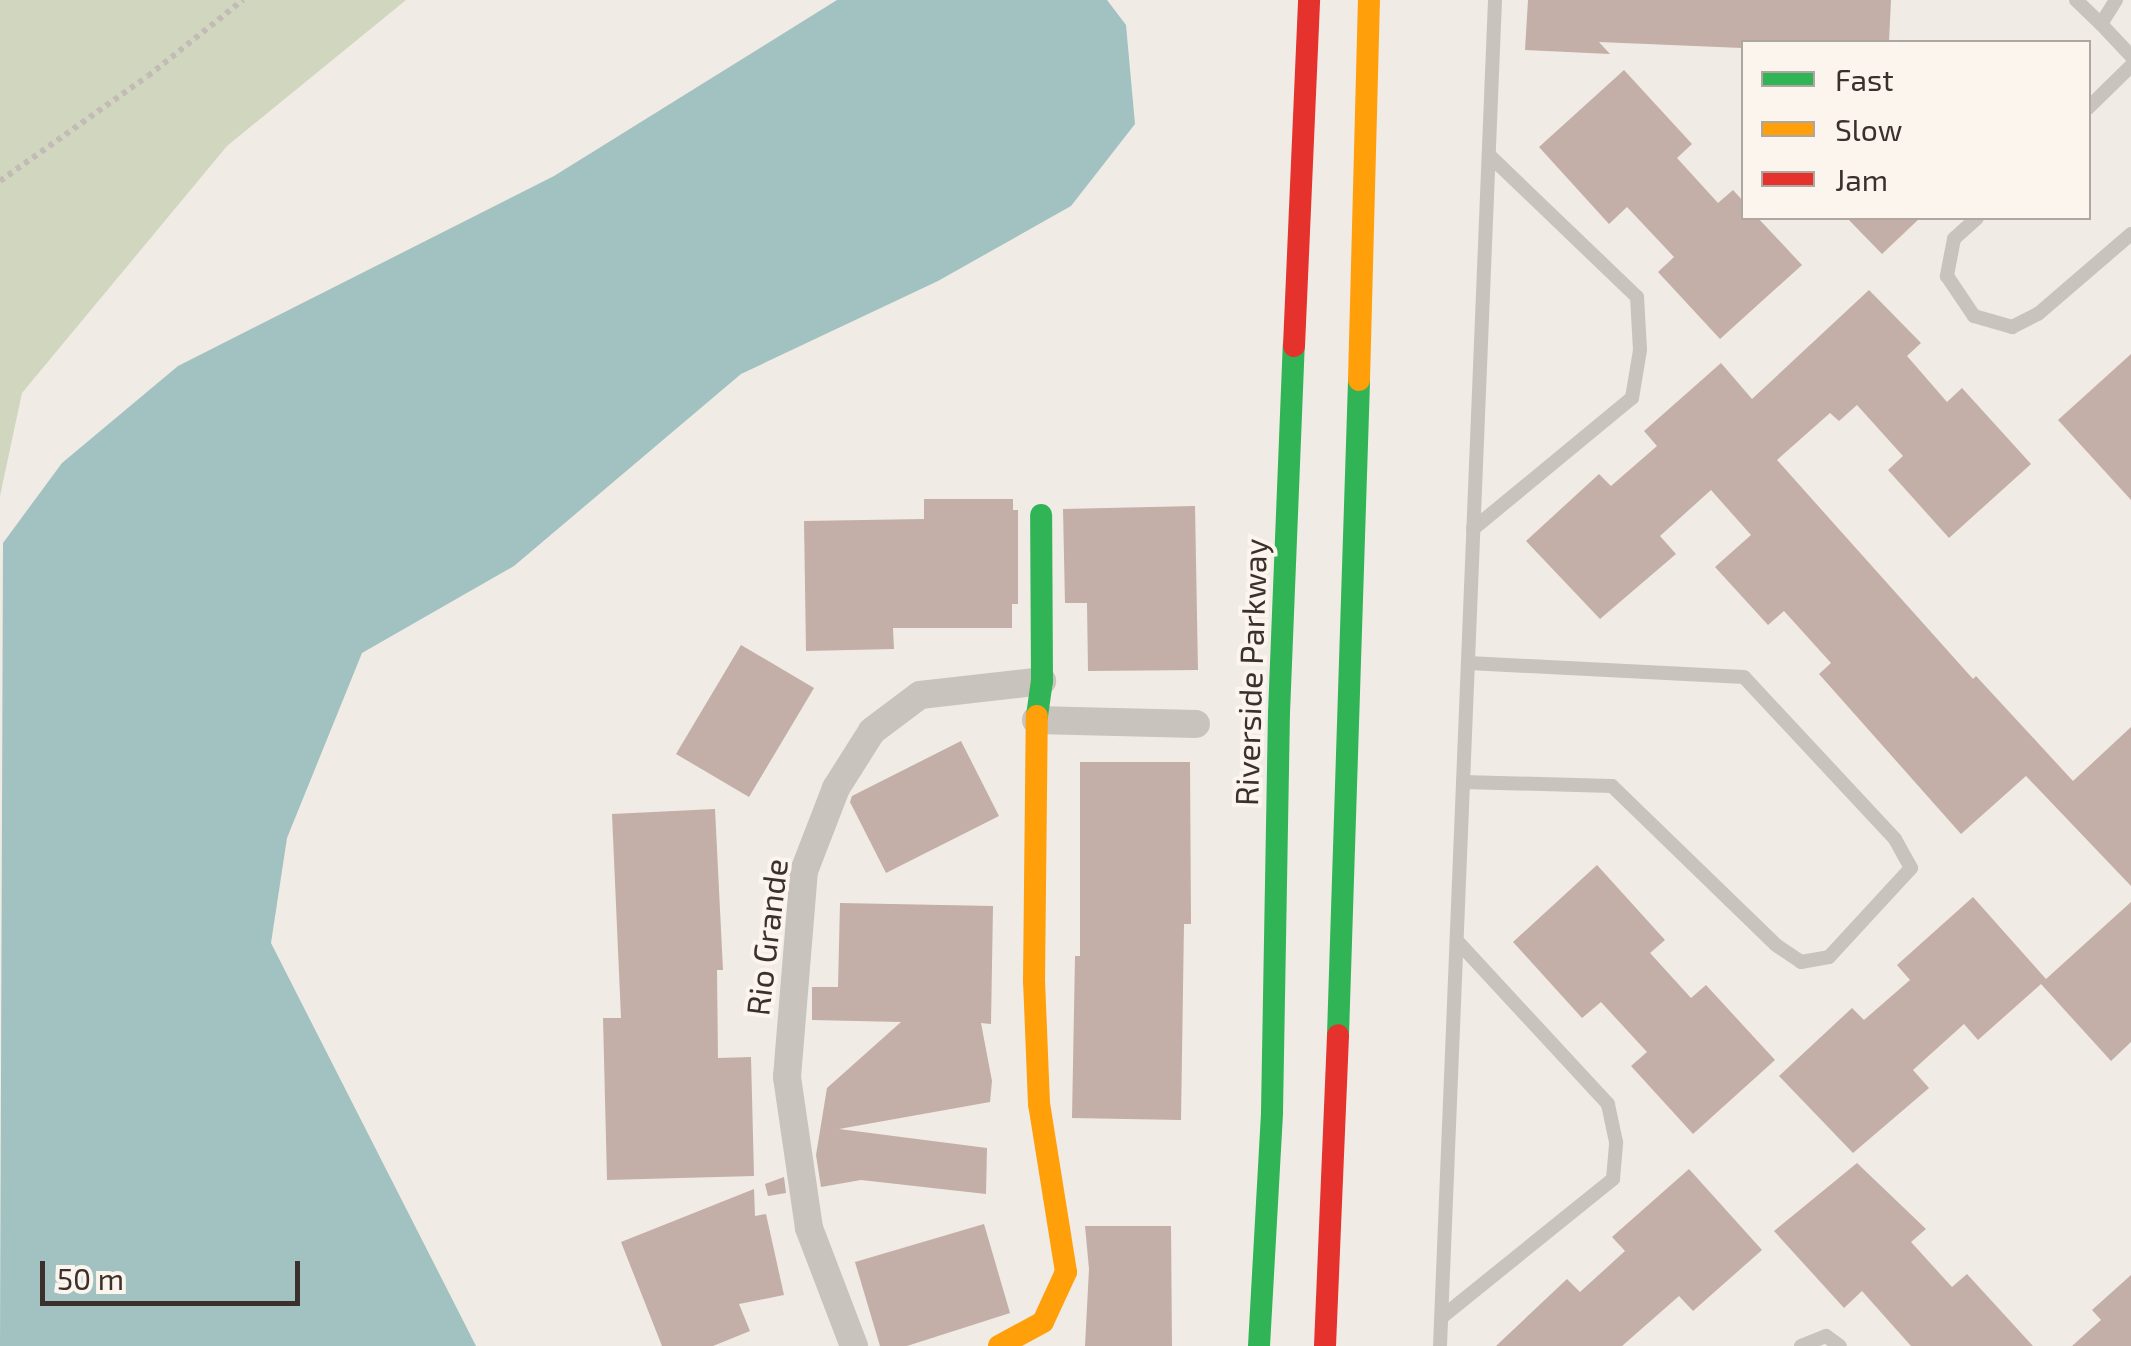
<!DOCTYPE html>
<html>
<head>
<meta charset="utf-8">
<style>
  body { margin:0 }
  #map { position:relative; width:2131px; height:1346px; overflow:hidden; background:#f0ebe5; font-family:"Exo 2",sans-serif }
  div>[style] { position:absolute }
  .green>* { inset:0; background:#d1d6bf }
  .water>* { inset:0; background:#a1c2c1 }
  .building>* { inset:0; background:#c3afa7 }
  .path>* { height:6px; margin-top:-3px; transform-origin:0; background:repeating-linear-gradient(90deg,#c2bbb6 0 5px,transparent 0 10px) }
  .lane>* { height:14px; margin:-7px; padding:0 7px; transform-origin:7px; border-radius:7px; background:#c9c3be }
  .street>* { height:28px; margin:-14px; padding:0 14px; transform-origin:14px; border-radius:14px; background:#c9c3be }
  .fast>* { height:22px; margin:-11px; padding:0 11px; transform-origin:11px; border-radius:11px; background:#30b455 }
  .slow>* { height:22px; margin:-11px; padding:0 11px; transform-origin:11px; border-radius:11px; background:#ff9f0a }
  .jam>* { height:22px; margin:-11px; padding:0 11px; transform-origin:11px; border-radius:11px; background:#e5322d }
  span { translate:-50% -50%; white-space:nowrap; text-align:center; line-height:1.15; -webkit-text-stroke:8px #fbf5ee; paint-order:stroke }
  .street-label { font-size:32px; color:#3b302b }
  .legend { position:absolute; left:1741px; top:40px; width:350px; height:180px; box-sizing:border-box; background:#fbf5ee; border:2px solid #aea6a0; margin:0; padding:12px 18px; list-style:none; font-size:30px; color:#3b302b }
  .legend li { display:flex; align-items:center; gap:20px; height:50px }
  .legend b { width:50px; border:2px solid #aea6a0 }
  .scale { position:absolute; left:40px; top:1261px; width:260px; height:45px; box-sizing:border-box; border:5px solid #3b302b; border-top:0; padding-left:12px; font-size:30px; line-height:35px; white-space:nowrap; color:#3b302b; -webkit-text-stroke:8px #fbf5ee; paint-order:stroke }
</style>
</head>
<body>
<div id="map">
  <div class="green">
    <i style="clip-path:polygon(0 0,406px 0,227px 146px,22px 393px,0 496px)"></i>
  </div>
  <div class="water">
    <i style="clip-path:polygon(837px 0,1107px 0,1126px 25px,1135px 124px,1071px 206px,938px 281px,741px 374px,514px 566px,362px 653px,287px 838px,271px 943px,476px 1346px,0 1346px,3px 543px,62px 463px,178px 366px,554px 176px)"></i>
  </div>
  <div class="building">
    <i style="clip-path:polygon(1528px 0,1891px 0,1889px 42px,1742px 42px,1742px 48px,1599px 42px,1610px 54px,1525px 50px)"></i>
    <i style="clip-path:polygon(1624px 70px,1692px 144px,1677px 158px,1718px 203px,1733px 190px,1744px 202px,1744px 218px,1758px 218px,1802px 265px,1720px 339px,1658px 272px,1674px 257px,1627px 207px,1609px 224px,1539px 147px)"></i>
    <i style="clip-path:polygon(1847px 218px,1920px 218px,1882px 254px)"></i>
    <i style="clip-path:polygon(1869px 290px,1921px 343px,1907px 356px,1947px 402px,1962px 388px,2031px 464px,1949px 538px,1888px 470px,1903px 456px,1857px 405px,1839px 421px,1830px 413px,1777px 460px,1973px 679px,1976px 676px,2073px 781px,2131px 727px,2131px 886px,2026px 776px,1961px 834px,1819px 674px,1831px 663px,1784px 611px,1768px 625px,1715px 567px,1751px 535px,1711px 490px,1660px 536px,1676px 554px,1600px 619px,1526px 541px,1599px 474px,1611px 486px,1657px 446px,1644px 431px,1721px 363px,1752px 399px)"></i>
    <i style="clip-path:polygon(2131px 354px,2131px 500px,2058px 420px)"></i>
    <i style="clip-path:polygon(924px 499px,1013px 499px,1013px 510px,1018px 510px,1018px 604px,1012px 604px,1012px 628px,893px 628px,894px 649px,806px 651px,804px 521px,924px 519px)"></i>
    <i style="clip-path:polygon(1195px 506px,1198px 670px,1088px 671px,1087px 603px,1065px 603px,1063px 509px)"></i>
    <i style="clip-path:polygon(741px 645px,814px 688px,749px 797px,676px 754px)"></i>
    <i style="clip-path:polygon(961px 741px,999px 816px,886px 873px,850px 802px,852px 796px)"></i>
    <i style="clip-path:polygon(1080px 762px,1190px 762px,1191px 924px,1184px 924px,1181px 1120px,1072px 1118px,1075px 956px,1080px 956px)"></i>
    <i style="clip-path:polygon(715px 809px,723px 970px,717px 970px,718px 1058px,751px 1057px,754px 1176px,607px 1180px,603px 1018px,621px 1018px,612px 814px)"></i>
    <i style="clip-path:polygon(1597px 865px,1665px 940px,1650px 953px,1691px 998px,1706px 985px,1775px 1060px,1693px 1134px,1631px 1066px,1647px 1052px,1601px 1002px,1582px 1018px,1513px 942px)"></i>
    <i style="clip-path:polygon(1973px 897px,2046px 979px,2131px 902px,2131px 1042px,2111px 1061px,2041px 984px,1978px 1040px,1964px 1024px,1913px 1070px,1929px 1088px,1853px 1153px,1779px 1076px,1852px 1008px,1864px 1020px,1910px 980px,1897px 965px)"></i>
    <i style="clip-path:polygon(840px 903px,993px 906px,991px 1024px,981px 1023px,992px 1081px,990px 1102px,839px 1129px,987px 1148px,986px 1194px,861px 1180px,821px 1187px,816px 1155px,827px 1088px,901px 1022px,812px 1020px,812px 987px,838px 987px)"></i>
    <i style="clip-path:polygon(1857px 1163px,1926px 1229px,1911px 1242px,1952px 1287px,1967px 1274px,2033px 1346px,1911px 1346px,1862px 1291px,1844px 1308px,1774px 1231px)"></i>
    <i style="clip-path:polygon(1689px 1169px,1762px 1250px,1693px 1311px,1679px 1296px,1622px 1346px,1496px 1346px,1567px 1279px,1580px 1292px,1625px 1251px,1612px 1237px)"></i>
    <i style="clip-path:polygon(784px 1177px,786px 1193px,768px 1196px,765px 1184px)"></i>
    <i style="clip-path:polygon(754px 1189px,755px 1216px,766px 1214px,784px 1295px,739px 1304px,750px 1331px,713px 1346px,662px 1346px,621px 1242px)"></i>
    <i style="clip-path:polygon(984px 1224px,1010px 1313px,907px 1346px,880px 1346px,855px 1262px)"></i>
    <i style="clip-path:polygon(1085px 1226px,1171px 1226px,1172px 1346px,1085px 1346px,1089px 1269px)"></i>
    <i style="clip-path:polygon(2131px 1275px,2131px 1346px,2072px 1346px,2101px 1320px,2092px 1310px)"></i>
  </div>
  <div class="path">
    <i style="left:0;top:181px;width:181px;rotate:-35.4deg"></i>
    <i style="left:148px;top:76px;width:122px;rotate:-38.7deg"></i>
  </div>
  <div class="lane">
    <i style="left:2076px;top:0;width:35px;rotate:44deg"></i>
    <i style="left:2116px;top:0;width:28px;rotate:122deg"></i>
    <i style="left:2101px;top:24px;width:44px;rotate:46.8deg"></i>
    <i style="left:2088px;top:108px;width:60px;rotate:-44.3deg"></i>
    <i style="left:1977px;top:218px;width:31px;rotate:138deg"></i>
    <i style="left:1954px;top:239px;width:38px;rotate:101deg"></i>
    <i style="left:1947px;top:276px;width:48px;rotate:56deg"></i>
    <i style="left:1974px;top:316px;width:40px;rotate:16deg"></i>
    <i style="left:2012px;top:327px;width:29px;rotate:-27deg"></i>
    <i style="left:2038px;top:314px;width:123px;rotate:-40.7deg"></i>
    <i style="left:1473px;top:529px;width:206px;rotate:-39.5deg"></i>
    <i style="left:1632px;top:398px;width:49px;rotate:-80.5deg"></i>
    <i style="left:1640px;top:350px;width:53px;rotate:-93.2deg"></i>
    <i style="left:1637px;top:297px;width:205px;rotate:-136.2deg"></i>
    <i style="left:1463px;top:782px;width:149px;rotate:1.5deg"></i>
    <i style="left:1612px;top:786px;width:228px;rotate:44.1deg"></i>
    <i style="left:1776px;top:945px;width:30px;rotate:34deg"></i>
    <i style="left:1801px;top:962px;width:28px;rotate:-10deg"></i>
    <i style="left:1829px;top:957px;width:121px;rotate:-47.3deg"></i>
    <i style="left:1911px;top:868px;width:33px;rotate:-119deg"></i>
    <i style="left:1895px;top:839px;width:221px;rotate:-133deg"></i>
    <i style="left:1744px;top:677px;width:276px;rotate:-177.1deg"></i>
    <i style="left:1442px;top:1317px;width:220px;rotate:-38.9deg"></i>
    <i style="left:1613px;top:1179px;width:37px;rotate:-85deg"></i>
    <i style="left:1616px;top:1142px;width:39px;rotate:-102deg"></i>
    <i style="left:1608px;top:1104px;width:222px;rotate:-132.8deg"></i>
    <i style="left:1440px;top:1346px;width:1347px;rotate:-87.66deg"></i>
    <i style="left:1801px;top:1346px;width:27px;rotate:-22deg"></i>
    <i style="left:1826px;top:1336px;width:17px;rotate:36deg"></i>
  </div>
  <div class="street">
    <i style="left:1036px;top:720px;width:160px;rotate:1.4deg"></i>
    <i style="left:854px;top:1346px;width:126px;rotate:-110.9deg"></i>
    <i style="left:809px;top:1228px;width:153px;rotate:-98.3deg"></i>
    <i style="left:787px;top:1077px;width:207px;rotate:-85.3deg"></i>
    <i style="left:804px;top:871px;width:89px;rotate:-68.9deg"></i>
    <i style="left:836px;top:788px;width:67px;rotate:-57.7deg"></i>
    <i style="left:872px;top:731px;width:60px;rotate:-36.9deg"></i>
    <i style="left:920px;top:695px;width:123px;rotate:-6.5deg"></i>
  </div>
  <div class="fast">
    <i style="left:1037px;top:716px;width:35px;rotate:-82deg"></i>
    <i style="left:1042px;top:681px;width:166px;rotate:-90.3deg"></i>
    <i style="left:1338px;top:1035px;width:655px;rotate:-88.16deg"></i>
    <i style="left:1259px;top:1346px;width:234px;rotate:-86.8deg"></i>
    <i style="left:1272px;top:1112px;width:399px;rotate:-89deg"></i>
    <i style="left:1279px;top:713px;width:367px;rotate:-87.7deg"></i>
  </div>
  <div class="slow">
    <i style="left:1359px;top:380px;width:380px;rotate:-88.5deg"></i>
    <i style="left:999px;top:1346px;width:50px;rotate:-28.6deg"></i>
    <i style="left:1043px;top:1322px;width:55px;rotate:-65.3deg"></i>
    <i style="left:1066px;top:1272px;width:170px;rotate:-99.1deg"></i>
    <i style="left:1039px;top:1104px;width:122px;rotate:-92.3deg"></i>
    <i style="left:1034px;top:982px;width:266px;rotate:-89.4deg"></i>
  </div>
  <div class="jam">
    <i style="left:1294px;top:346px;width:346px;rotate:-87.5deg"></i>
    <i style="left:1325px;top:1346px;width:311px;rotate:-87.6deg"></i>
  </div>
  <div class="street-label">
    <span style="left:1250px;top:672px;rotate:-88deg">Riverside Parkway</span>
    <span style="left:766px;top:937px;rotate:-83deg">Rio Grande</span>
  </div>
  <ul class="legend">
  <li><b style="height:12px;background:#30b455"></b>Fast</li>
  <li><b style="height:12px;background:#ff9f0a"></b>Slow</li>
  <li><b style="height:12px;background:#e5322d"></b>Jam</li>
  </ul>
  <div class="scale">50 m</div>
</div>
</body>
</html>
